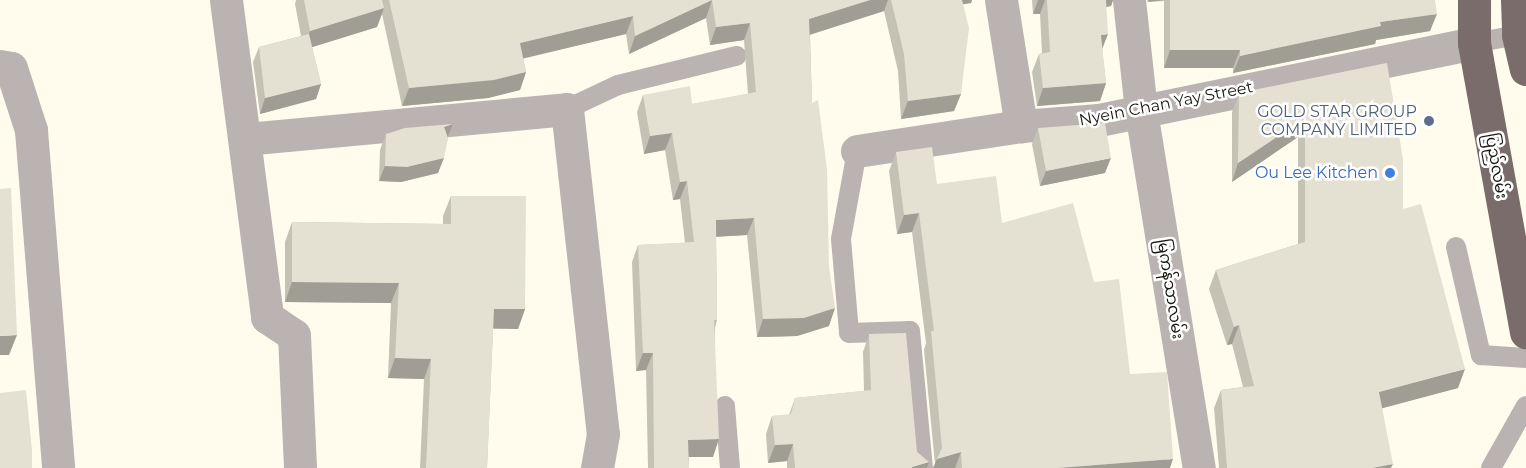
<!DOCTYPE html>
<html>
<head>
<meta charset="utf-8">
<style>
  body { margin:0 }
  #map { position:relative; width:1526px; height:468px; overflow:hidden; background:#fffced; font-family:Montserrat,"Noto Sans Myanmar",sans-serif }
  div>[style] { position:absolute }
  .service>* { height:20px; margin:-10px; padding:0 10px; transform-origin:10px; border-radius:10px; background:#bbb3b2 }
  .minor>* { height:33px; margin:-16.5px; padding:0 16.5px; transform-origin:16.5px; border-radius:16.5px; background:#bbb3b2 }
  .trunk>* { height:33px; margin:-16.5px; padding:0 16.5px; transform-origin:16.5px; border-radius:16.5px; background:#7a6c6a }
  .wall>* { inset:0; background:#c4c2b5 }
  .shaded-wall>* { inset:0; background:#a09e94 }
  .building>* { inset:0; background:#e4e1d3 }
  .dots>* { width:16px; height:16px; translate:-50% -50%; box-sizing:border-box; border:3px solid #fff; border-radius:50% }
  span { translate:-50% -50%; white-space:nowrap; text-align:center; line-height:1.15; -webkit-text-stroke:5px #fff; paint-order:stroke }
  .street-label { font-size:16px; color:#1a1913 }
  .service-label { font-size:16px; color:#4e5e75 }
  .right { translate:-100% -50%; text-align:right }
  .shop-label { font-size:16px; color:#366cbe }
</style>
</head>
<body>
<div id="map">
  <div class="service">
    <i style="left:1474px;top:43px;width:45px;rotate:-10.3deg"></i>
    <i style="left:567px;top:109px;width:56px;rotate:-25.2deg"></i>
    <i style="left:618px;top:85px;width:122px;rotate:-13.8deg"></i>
    <i style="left:857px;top:151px;width:89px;rotate:100.3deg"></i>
    <i style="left:841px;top:239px;width:94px;rotate:85.1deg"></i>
    <i style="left:849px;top:333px;width:61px;rotate:-1.9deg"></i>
    <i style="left:910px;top:331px;width:138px;rotate:84.6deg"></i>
    <i style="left:1456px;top:247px;width:111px;rotate:77deg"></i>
    <i style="left:1481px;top:355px;width:45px;rotate:3.8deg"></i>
    <i style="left:725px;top:406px;width:62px;rotate:85.4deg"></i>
    <i style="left:1491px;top:468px;width:71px;rotate:-60.6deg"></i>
  </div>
  <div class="minor">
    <i style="left:226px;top:0;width:320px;rotate:82.6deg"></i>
    <i style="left:267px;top:317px;width:32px;rotate:34deg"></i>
    <i style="left:294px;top:335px;width:133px;rotate:87.4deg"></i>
    <i style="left:1001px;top:0;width:128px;rotate:81deg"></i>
    <i style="left:1129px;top:0;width:112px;rotate:83.8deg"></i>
    <i style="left:1141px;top:111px;width:362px;rotate:80.8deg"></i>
    <i style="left:0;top:66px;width:11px;rotate:10deg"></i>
    <i style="left:11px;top:68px;width:65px;rotate:72.1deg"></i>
    <i style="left:31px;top:130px;width:339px;rotate:85.4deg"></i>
    <i style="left:245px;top:139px;width:323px;rotate:-5.3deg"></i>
    <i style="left:567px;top:109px;width:327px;rotate:83.7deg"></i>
    <i style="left:603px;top:434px;width:35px;rotate:100deg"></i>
    <i style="left:857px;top:151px;width:166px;rotate:-8.7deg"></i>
    <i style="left:1021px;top:126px;width:78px;rotate:-4.4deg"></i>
    <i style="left:1099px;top:120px;width:383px;rotate:-11.6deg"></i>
  </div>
  <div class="trunk">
    <i style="left:1474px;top:0;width:43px;rotate:90deg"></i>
    <i style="left:1474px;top:43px;width:294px;rotate:79.8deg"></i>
    <i style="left:1517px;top:0;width:35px;rotate:88deg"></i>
    <i style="left:1518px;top:35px;width:35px;rotate:77deg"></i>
  </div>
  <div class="wall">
    <i style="clip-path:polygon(296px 0,972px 0,971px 3px,963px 4px,961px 94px,954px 111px,901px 119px,898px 71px,884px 11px,810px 35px,812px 103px,829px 326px,797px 336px,757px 337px,747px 235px,716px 237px,717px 320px,715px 328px,713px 457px,689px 457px,689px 468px,648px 468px,646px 370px,636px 371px,632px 262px,638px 245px,685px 243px,680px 199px,673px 200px,665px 150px,644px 154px,637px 112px,643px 95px,692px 104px,748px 94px,744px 40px,710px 45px,706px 18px,629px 54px,626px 34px,523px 58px,526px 72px,520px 90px,488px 98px,402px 106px,382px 14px,377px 27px,312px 47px,321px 84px,316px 99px,260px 114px,253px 62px,259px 47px,301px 36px,295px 4px)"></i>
    <i style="clip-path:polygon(1032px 0,1113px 0,1111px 6px,1106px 7px,1102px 49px,1106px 83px,1100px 101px,1037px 106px,1032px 72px,1039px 54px,1042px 53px,1040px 14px,1033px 14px)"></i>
    <i style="clip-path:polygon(1147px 0,1435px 0,1430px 31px,1376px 40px,1375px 44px,1233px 73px,1233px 68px,1164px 68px,1164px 1px,1148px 2px)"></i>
    <i style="clip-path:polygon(1387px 63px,1403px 209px,1458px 388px,1382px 408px,1391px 468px,1219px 468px,1214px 408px,1221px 390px,1243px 387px,1232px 344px,1227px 345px,1209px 289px,1216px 270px,1298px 244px,1298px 137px,1232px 182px,1232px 112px,1239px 93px)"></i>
    <i style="clip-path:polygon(453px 124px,448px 138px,438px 173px,401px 182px,379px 181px,380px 150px,386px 134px)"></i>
    <i style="clip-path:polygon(1038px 128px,1105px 173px,1040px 186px,1032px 144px)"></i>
    <i style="clip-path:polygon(896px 152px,937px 184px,1002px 223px,1094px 282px,1130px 374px,1170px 468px,933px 468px,935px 464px,924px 350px,926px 343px,912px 232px,897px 234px,889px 171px)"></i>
    <i style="clip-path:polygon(451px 196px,525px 309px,518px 329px,493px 329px,487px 468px,420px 468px,424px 379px,388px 378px,391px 303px,285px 302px,285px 242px,292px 222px,443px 224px,443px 216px)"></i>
    <i style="clip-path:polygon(869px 334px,917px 452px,929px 462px,927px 468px,787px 468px,787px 461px,768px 463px,766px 434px,772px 416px,789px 415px,795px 398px,864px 391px,863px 352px)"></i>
  </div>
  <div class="shaded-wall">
    <i style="clip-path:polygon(712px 0,706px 18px,629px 54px,635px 36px)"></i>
    <i style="clip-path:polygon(870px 0,888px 0,884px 11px,802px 37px,809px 19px)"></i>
    <i style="clip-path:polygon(955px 0,972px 0,971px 3px,953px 6px)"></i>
    <i style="clip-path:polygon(1038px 0,1045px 0,1040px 14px,1033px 14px)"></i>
    <i style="clip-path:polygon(1101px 0,1113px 0,1111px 6px,1099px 8px)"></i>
    <i style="clip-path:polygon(1149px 0,1164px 0,1148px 2px)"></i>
    <i style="clip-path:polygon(384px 8px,377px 27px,303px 50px,310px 31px)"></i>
    <i style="clip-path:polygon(1437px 14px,1430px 31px,1376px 40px,1375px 44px,1233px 73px,1240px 56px,1380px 22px)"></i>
    <i style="clip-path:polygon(633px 16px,626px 34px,513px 61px,520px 43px)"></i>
    <i style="clip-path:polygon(750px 23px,744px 40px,710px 45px,716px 27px)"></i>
    <i style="clip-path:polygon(1108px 34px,1101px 52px,1101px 35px)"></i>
    <i style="clip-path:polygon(1170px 50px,1240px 50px,1233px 68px,1164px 68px)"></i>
    <i style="clip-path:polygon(526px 72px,520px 90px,488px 98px,402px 106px,409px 88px)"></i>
    <i style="clip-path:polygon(1106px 83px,1100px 101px,1037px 106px,1043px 88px)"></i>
    <i style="clip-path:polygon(321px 84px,316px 99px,260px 114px,265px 98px)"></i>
    <i style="clip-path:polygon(961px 94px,954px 111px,901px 119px,908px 101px)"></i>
    <i style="clip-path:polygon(1305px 118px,1298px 137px,1232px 182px,1238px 163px)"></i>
    <i style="clip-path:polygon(453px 124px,447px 139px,444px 127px)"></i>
    <i style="clip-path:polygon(672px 133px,665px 150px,644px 154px,650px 136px)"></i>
    <i style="clip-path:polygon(444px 158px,438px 173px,401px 182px,379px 181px,385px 166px)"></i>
    <i style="clip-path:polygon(1111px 158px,1105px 173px,1040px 186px,1046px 171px)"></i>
    <i style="clip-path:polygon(687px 181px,680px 199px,673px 200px,680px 182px)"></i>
    <i style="clip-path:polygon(919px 213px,912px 232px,897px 234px,904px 215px)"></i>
    <i style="clip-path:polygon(754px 218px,747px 235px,710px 237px,716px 220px)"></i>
    <i style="clip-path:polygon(292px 282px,399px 283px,391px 303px,285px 302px)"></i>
    <i style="clip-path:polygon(835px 308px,829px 326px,797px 336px,757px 337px,763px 319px)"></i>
    <i style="clip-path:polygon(494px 309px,525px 309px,518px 329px,487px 328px)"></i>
    <i style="clip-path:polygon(1239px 325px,1232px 344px,1227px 345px,1234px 327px)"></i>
    <i style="clip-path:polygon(17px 335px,9px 355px,0 355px,0 336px)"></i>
    <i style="clip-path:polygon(643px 353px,653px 353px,646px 370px,636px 371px)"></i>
    <i style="clip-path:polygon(395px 358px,431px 359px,424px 379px,388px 378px)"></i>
    <i style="clip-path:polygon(1465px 369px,1458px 388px,1372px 411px,1379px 392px)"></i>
    <i style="clip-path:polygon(719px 439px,713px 457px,682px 457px,688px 440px)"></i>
    <i style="clip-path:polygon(793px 444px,787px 461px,768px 463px,775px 445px)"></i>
    <i style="clip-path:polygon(961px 452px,955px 468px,933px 468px,937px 459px)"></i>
    <i style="clip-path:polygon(1173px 459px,1170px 468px,1057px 468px)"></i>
    <i style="clip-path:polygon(929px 462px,927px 468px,912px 468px,912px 467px)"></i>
    <i style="clip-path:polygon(1393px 464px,1391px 468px,1372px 468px)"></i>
  </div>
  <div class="building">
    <i style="clip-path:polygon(304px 0,382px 0,384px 8px,310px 31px)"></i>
    <i style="clip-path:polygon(389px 0,870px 0,809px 19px,812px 103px,818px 100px,827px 169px,829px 267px,835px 308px,804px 318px,763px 319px,754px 218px,716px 220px,717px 320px,714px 320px,719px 439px,688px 440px,689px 468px,654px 468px,653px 353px,643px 353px,638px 245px,694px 242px,687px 181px,680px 182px,672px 133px,650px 136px,643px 95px,690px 86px,692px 104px,756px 92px,750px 23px,716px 27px,712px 0,635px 36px,633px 16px,520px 43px,526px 72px,494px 80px,409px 88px)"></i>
    <i style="clip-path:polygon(891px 0,962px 0,969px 28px,961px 94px,908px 101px,904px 54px)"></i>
    <i style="clip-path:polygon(1047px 0,1106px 0,1108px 34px,1101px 35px,1106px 83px,1043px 88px,1039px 54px,1050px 52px)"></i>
    <i style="clip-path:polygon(1170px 0,1435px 0,1437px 14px,1380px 22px,1381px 26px,1240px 56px,1240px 50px,1170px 50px)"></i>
    <i style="clip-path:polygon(309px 34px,321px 84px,265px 98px,259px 47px)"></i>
    <i style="clip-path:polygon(1387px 63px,1403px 159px,1403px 209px,1421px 204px,1465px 369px,1379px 392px,1393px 464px,1372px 468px,1227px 468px,1221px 390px,1254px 386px,1239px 325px,1234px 327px,1216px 270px,1305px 242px,1305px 118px,1238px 163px,1239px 93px)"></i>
    <i style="clip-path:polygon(1105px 123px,1111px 158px,1046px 171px,1038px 128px)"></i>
    <i style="clip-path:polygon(453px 124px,444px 127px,448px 138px,444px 158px,407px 167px,385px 166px,386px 134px,405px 128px)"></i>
    <i style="clip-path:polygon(932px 147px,937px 184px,996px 176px,1002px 223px,1073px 203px,1094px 282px,1119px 279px,1130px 374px,1167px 372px,1173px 459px,1057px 468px,962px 468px,961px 452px,937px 459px,942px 448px,931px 331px,934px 331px,919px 213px,904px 215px,896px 152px)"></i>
    <i style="clip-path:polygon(11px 188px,17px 335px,0 336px,0 189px)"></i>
    <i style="clip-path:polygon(451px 196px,526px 196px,525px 309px,494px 309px,487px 468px,426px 468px,431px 359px,395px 358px,399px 283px,292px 282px,292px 222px,451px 224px)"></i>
    <i style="clip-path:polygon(906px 333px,917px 452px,929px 462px,912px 467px,912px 468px,795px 468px,793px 444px,775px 445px,772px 416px,791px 414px,795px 398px,871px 390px,869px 334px)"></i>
    <i style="clip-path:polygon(26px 390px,32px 450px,32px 468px,0 468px,0 393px)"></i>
  </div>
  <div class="dots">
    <i style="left:1429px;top:121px;background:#5c6f8a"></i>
    <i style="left:1390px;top:173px;background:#3f7fe0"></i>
  </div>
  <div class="street-label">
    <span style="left:1166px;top:104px;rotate:-11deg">Nyein Chan Yay Street</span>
    <span style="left:1496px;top:166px;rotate:80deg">ပြည်လမ်း</span>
    <span style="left:1170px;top:289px;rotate:81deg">မြကန်သာလမ်း</span>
  </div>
  <div class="service-label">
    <span class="right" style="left:1417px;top:121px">GOLD STAR GROUP<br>COMPANY LIMITED</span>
  </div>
  <div class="shop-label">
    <span class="right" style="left:1378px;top:173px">Ou Lee Kitchen</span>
  </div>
</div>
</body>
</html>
